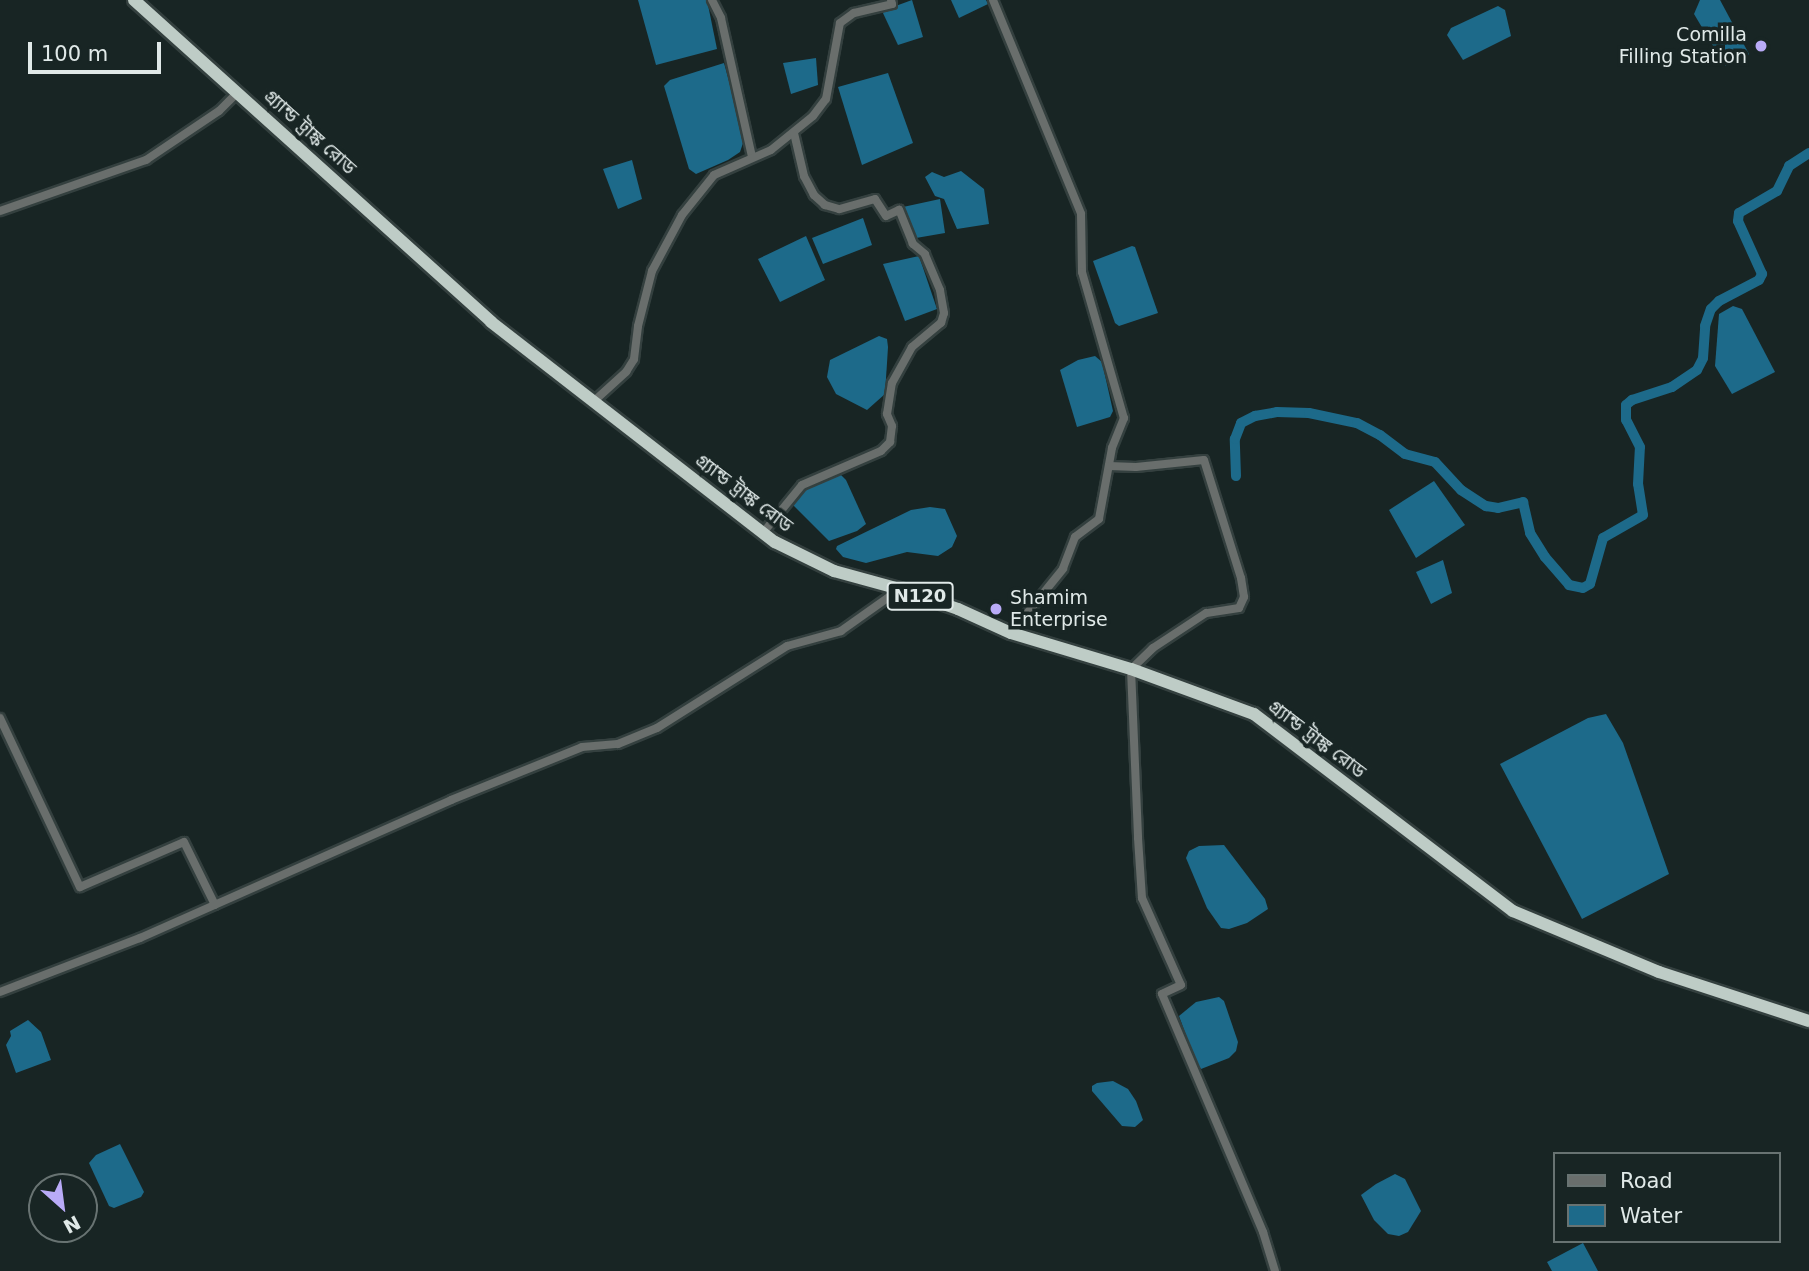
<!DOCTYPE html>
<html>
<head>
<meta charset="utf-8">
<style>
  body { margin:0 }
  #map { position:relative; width:1809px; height:1271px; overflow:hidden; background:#182524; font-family:"DejaVu Sans","Noto Sans Bengali",sans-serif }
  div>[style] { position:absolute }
  .water>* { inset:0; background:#1d6a8a }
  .canal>* { height:10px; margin:-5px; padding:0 5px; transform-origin:5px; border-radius:5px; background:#1d6a8a }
  .roads { filter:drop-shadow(2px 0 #34403f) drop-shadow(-2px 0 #34403f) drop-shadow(0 2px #34403f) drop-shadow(0 -2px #34403f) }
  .minor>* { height:8px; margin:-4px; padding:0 4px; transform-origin:4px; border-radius:4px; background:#696e6c }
  .trunk>* { height:12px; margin:-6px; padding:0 6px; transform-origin:6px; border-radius:6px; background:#beccc6 }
  .dots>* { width:19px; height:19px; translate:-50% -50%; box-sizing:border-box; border:4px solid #182524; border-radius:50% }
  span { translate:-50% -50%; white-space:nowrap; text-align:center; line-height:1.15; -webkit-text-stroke:7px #182524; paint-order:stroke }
  .shield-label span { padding:2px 5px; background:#182524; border:2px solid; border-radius:5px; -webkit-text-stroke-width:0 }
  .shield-label { font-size:18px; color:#e0e9e8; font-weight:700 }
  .poi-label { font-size:19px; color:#e0e9e8 }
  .right { translate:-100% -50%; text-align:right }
  .left { translate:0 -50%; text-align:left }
  .street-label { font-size:19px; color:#e0e9e8 }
  .legend { position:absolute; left:1553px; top:1152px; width:228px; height:91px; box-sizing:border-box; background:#182524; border:2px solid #687372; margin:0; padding:9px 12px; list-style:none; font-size:21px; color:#e0e9e8 }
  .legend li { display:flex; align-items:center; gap:14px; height:35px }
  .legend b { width:35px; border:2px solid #687372 }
  .north { position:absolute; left:28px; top:1173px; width:70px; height:70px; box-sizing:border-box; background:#182524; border:2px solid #687372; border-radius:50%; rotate:152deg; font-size:19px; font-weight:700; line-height:28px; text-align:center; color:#e0e9e8 }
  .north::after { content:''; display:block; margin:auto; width:24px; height:32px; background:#b9abf7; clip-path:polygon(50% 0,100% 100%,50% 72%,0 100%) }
  .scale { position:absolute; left:28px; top:42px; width:133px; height:32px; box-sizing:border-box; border:4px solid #e0e9e8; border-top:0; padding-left:9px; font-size:21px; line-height:24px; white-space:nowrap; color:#e0e9e8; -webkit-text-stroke:5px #182524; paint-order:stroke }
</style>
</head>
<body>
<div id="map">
  <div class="water">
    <i style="clip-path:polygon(638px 0,707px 0,717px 49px,656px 65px)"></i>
    <i style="clip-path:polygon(912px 0,923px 37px,898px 45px,882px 11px)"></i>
    <i style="clip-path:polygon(951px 0,986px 0,988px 4px,959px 18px)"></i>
    <i style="clip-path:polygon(1700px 0,1720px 0,1749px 54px,1747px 57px,1725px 66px,1694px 14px)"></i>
    <i style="clip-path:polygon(1498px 6px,1505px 10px,1511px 36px,1463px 60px,1447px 35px,1451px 28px)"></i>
    <i style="clip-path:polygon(816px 58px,818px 85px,791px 94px,783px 63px)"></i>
    <i style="clip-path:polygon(724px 63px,744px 135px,743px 143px,740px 152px,728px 160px,696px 174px,689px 169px,664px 86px,670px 80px)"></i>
    <i style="clip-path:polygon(888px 73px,913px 143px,862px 165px,838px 87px)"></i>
    <i style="clip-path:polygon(632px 160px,642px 199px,618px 209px,603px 169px)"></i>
    <i style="clip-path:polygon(961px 171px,984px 189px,989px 224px,957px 229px,944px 199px,935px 196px,925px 177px,932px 172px,944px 177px)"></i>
    <i style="clip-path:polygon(940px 199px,945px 233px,916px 238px,903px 207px)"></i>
    <i style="clip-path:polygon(863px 218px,872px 245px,823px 264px,812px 238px)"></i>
    <i style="clip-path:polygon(806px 236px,825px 280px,780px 302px,758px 259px)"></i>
    <i style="clip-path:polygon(1132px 246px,1135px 247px,1158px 313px,1119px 326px,1115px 323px,1093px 261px)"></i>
    <i style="clip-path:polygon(919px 256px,937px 309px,905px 321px,883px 264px)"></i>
    <i style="clip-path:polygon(1733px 306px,1742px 309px,1775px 372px,1732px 394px,1715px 366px,1719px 314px)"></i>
    <i style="clip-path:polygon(879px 336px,887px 339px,888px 347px,885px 394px,867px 410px,836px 394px,827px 377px,830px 360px)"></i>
    <i style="clip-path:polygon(1095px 356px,1102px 362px,1113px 411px,1110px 417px,1077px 427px,1060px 370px,1078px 360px)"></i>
    <i style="clip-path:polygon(839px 473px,846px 480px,866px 524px,857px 531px,829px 541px,792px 504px,802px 489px,814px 481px)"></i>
    <i style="clip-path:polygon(1434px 481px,1465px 525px,1416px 558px,1389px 510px)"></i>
    <i style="clip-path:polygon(930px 507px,945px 509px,957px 536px,952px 547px,938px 556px,907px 552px,866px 563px,843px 557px,836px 549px,837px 546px,911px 510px)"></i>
    <i style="clip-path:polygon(1443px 560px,1452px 593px,1431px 604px,1416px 572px)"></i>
    <i style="clip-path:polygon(1606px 714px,1623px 743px,1669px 874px,1582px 919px,1500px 764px,1588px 718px)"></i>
    <i style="clip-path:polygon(1224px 845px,1265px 899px,1268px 909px,1247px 923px,1229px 929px,1221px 928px,1207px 908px,1186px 858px,1189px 851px,1199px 846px)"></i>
    <i style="clip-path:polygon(1219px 997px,1224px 1001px,1238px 1042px,1236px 1051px,1229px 1058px,1201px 1069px,1196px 1063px,1179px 1016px,1196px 1002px)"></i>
    <i style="clip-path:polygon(28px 1020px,41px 1032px,51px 1060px,16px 1073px,6px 1045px,11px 1036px,10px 1031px)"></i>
    <i style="clip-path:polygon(1113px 1081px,1128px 1089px,1136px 1101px,1143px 1120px,1135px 1127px,1122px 1126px,1092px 1091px,1092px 1086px,1097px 1083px)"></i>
    <i style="clip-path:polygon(120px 1144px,144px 1192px,141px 1197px,114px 1208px,109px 1206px,89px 1163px,96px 1155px)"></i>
    <i style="clip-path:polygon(1395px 1174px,1405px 1179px,1421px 1211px,1408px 1232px,1399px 1236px,1388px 1234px,1374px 1220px,1361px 1195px,1376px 1184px)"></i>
    <i style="clip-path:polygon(1583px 1243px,1598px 1271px,1552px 1271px,1547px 1262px)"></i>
  </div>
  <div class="canal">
    <i style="left:1236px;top:476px;width:37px;rotate:-92deg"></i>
    <i style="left:1235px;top:439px;width:17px;rotate:-69deg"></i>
    <i style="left:1241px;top:423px;width:16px;rotate:-27deg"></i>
    <i style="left:1255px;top:416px;width:22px;rotate:-10deg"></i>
    <i style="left:1277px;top:412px;width:32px;rotate:2deg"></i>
    <i style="left:1309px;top:413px;width:49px;rotate:11.8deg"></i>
    <i style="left:1357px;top:423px;width:26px;rotate:28deg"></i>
    <i style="left:1380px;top:435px;width:31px;rotate:37deg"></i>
    <i style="left:1405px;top:454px;width:31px;rotate:15deg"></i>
    <i style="left:1435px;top:462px;width:38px;rotate:47deg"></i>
    <i style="left:1461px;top:490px;width:30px;rotate:33deg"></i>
    <i style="left:1486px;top:506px;width:12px;rotate:9deg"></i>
    <i style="left:1498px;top:508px;width:26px;rotate:-13deg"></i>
    <i style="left:1523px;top:502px;width:32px;rotate:77deg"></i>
    <i style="left:1530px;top:533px;width:28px;rotate:58deg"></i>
    <i style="left:1545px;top:557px;width:37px;rotate:49deg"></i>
    <i style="left:1569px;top:585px;width:14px;rotate:12deg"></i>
    <i style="left:1583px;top:588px;width:8px;rotate:-30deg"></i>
    <i style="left:1590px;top:584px;width:48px;rotate:-74.2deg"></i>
    <i style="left:1603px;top:538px;width:46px;rotate:-29.9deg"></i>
    <i style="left:1643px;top:515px;width:31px;rotate:-99deg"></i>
    <i style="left:1638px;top:484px;width:37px;rotate:-87deg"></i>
    <i style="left:1640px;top:447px;width:30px;rotate:-117deg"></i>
    <i style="left:1626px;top:420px;width:15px;rotate:-90deg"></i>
    <i style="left:1626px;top:405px;width:8px;rotate:-40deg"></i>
    <i style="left:1632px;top:400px;width:42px;rotate:-18deg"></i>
    <i style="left:1672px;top:387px;width:30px;rotate:-34deg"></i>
    <i style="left:1697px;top:370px;width:13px;rotate:-63deg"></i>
    <i style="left:1703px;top:358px;width:32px;rotate:-86deg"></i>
    <i style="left:1705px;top:326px;width:18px;rotate:-71deg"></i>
    <i style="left:1711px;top:309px;width:11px;rotate:-45deg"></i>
    <i style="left:1719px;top:301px;width:45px;rotate:-27.7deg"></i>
    <i style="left:1759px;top:280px;width:7px;rotate:-63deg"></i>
    <i style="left:1762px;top:274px;width:58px;rotate:-114.4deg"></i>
    <i style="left:1738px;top:221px;width:8px;rotate:-83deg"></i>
    <i style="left:1739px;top:213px;width:44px;rotate:-30.1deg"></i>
    <i style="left:1777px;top:191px;width:28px;rotate:-64deg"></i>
    <i style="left:1789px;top:166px;width:24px;rotate:-33deg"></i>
  </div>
  <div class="roads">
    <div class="minor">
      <i style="left:712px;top:0;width:20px;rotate:63deg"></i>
      <i style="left:721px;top:18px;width:142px;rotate:77.4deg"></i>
      <i style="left:993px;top:0;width:231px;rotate:67.6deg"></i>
      <i style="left:1081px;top:214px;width:58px;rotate:89deg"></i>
      <i style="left:1082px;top:272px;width:152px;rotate:74deg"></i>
      <i style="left:1124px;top:418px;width:32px;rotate:112deg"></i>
      <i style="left:1112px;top:448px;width:72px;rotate:100.4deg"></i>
      <i style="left:1099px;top:519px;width:30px;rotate:143deg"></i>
      <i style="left:1075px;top:537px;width:34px;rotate:111deg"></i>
      <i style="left:1063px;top:569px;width:82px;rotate:129.1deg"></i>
      <i style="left:0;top:211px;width:155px;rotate:-19.3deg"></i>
      <i style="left:146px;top:160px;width:88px;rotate:-33.9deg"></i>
      <i style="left:219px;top:111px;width:27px;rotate:-45deg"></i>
      <i style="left:593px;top:402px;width:45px;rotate:-42.3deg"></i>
      <i style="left:626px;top:372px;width:15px;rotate:-58deg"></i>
      <i style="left:634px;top:359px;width:33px;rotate:-83deg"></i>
      <i style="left:638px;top:326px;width:57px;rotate:-75.7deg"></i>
      <i style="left:652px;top:271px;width:64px;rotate:-61.8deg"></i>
      <i style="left:682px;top:215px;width:51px;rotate:-51.3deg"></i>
      <i style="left:714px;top:175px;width:62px;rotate:-23.7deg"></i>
      <i style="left:771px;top:150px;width:54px;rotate:-39deg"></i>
      <i style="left:813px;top:116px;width:21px;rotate:-53deg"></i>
      <i style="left:826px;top:99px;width:77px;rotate:-79.6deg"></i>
      <i style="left:840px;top:23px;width:17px;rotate:-36deg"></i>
      <i style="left:854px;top:13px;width:39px;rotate:-13deg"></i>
      <i style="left:892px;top:4px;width:4px;rotate:-104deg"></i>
      <i style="left:1109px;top:466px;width:27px;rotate:2deg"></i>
      <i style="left:1136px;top:467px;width:68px;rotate:-5.9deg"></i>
      <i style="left:1204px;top:460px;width:124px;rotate:72.6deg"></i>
      <i style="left:1241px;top:578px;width:19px;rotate:81deg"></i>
      <i style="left:1244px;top:597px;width:12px;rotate:114deg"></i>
      <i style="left:1239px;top:608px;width:33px;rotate:171deg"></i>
      <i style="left:1206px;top:613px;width:64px;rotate:146.6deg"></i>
      <i style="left:1153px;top:648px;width:30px;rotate:136deg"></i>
      <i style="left:1131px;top:669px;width:169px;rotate:87.6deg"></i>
      <i style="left:1138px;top:838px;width:60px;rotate:86.2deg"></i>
      <i style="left:1142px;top:898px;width:95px;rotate:65.9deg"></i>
      <i style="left:1181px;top:985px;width:21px;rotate:155deg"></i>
      <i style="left:1162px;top:994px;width:259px;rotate:67deg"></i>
      <i style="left:1263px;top:1232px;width:41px;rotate:72.9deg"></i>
      <i style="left:762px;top:534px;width:63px;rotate:-50.8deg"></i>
      <i style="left:802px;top:485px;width:86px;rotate:-23.3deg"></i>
      <i style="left:881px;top:451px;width:13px;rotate:-45deg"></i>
      <i style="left:890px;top:442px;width:16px;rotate:-83deg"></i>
      <i style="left:892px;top:426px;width:13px;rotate:-113deg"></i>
      <i style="left:887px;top:414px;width:31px;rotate:-81deg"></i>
      <i style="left:892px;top:383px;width:41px;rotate:-60.9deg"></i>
      <i style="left:912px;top:347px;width:38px;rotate:-40deg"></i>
      <i style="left:941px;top:323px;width:10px;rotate:-73deg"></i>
      <i style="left:944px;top:313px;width:23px;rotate:-100deg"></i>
      <i style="left:940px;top:290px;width:39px;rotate:-113deg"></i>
      <i style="left:925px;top:254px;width:16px;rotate:-140deg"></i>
      <i style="left:913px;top:244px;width:37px;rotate:-112deg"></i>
      <i style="left:899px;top:210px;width:14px;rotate:155deg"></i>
      <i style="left:886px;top:216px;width:20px;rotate:-123deg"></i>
      <i style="left:875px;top:199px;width:37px;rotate:164deg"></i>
      <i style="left:839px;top:209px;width:15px;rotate:-164deg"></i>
      <i style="left:825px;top:205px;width:15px;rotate:-138deg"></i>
      <i style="left:814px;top:195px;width:21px;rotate:-118deg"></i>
      <i style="left:804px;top:176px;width:44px;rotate:-103.1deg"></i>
      <i style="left:0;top:718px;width:187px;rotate:64.7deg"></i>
      <i style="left:80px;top:887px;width:113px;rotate:-23.4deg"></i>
      <i style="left:184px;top:842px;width:70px;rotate:63.8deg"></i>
      <i style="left:0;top:992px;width:150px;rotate:-21.1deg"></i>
      <i style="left:140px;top:938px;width:340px;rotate:-23.9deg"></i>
      <i style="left:451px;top:800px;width:141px;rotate:-22deg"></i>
      <i style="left:582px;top:747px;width:36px;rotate:-5deg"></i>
      <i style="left:618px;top:744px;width:42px;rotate:-22.3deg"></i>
      <i style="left:657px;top:728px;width:154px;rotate:-32.2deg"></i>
      <i style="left:787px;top:646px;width:56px;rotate:-15.5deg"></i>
      <i style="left:841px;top:631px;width:72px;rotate:-35.4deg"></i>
    </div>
    <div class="trunk">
      <i style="left:134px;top:0;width:481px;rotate:42deg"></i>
      <i style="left:491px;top:322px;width:359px;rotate:37.8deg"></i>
      <i style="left:775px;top:542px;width:66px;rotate:26.2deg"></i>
      <i style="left:834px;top:571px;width:68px;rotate:15.3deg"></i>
      <i style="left:900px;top:589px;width:61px;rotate:19deg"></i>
      <i style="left:958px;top:609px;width:58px;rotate:24.4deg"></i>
      <i style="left:1011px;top:633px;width:125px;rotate:16.7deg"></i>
      <i style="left:1131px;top:669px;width:131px;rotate:20.1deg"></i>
      <i style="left:1254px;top:714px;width:325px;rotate:37.3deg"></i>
      <i style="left:1513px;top:911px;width:158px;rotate:22.7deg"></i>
      <i style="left:1659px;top:972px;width:158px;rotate:18.1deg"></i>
    </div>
  </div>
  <div class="dots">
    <i style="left:1761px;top:46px;background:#b9abf7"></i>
    <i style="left:996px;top:609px;background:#b9abf7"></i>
  </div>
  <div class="shield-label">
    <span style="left:920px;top:596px">N120</span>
  </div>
  <div class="poi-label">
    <span class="right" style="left:1747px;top:46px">Comilla<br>Filling Station</span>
    <span class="left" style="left:1010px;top:609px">Shamim<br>Enterprise</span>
  </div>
  <div class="street-label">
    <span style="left:310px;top:132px;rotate:42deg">গ্র্যান্ড ট্রাঙ্ক রোড</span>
    <span style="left:744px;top:493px;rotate:37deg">গ্র্যান্ড ট্রাঙ্ক রোড</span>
    <span style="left:1317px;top:739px;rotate:37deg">গ্র্যান্ড ট্রাঙ্ক রোড</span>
  </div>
  <ul class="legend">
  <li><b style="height:9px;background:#696e6c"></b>Road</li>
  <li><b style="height:19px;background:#1d6a8a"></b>Water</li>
  </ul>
  <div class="north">N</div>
  <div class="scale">100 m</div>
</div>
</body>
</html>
